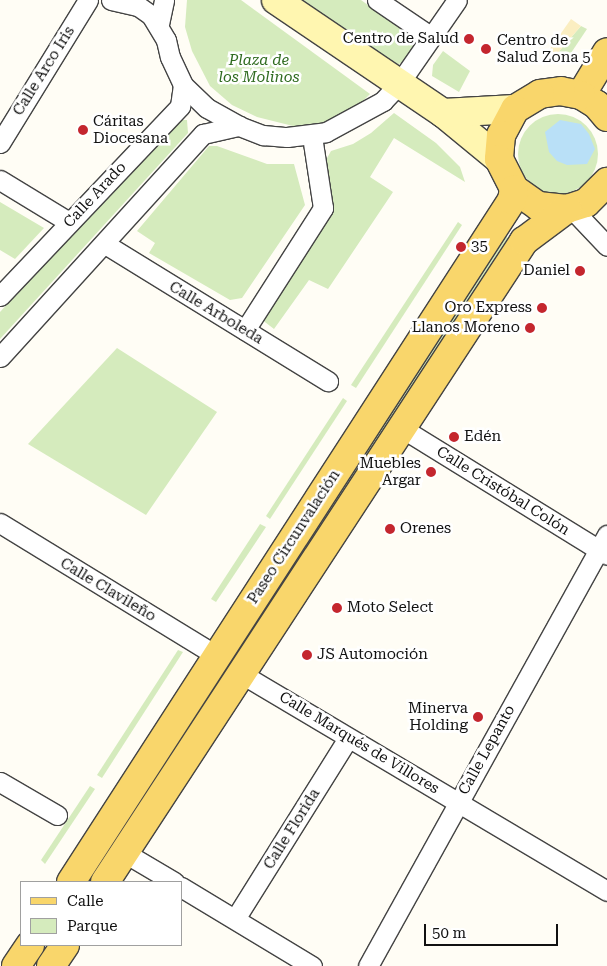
<!DOCTYPE html>
<html>
<head>
<meta charset="utf-8">
<style>
  body { margin:0 }
  #map { position:relative; width:607px; height:966px; overflow:hidden; background:#fffdf5; font-family:"Roboto Serif",serif }
  div>[style] { position:absolute }
  .green>* { inset:0; background:#d5ebbd }
  .round { border-radius:50% }
  .sand>* { inset:0; background:#fbeec1 }
  .water>* { inset:0; background:#b9e0f7 }
  .roads { filter:drop-shadow(1px 0 #444) drop-shadow(-1px 0 #444) drop-shadow(0 1px #444) drop-shadow(0 -1px #444) }
  .minor>* { height:19px; margin:-9.5px; padding:0 9.5px; transform-origin:9.5px; border-radius:9.5px; background:#fff }
  .secondary>* { height:28px; margin:-14px; padding:0 14px; transform-origin:14px; border-radius:14px; background:#fff6b0 }
  .primary>* { height:28px; margin:-14px; padding:0 14px; transform-origin:14px; border-radius:14px; background:#f9d66b }
  .dots>* { width:14px; height:14px; translate:-50% -50%; box-sizing:border-box; border:2px solid #fff; border-radius:50% }
  span { translate:-50% -50%; white-space:nowrap; text-align:center; line-height:1.15; -webkit-text-stroke:5px #fff; paint-order:stroke }
  .poi-label { font-size:15px; color:#111 }
  .right { translate:-100% -50%; text-align:right }
  .left { translate:0 -50%; text-align:left }
  .park-label { font-size:15px; color:#2f6b1f; font-style:italic }
  .street-label { font-size:15px; color:#111 }
  .legend { position:absolute; left:20px; top:881px; width:162px; height:65px; box-sizing:border-box; background:#fff; border:1px solid #a0a0a0; margin:0; padding:6px 9px; list-style:none; font-size:15px; color:#111 }
  .legend li { display:flex; align-items:center; gap:10px; height:25px }
  .legend b { width:25px; border:1px solid #a0a0a0 }
  .scale { position:absolute; left:424px; top:924px; width:134px; height:22px; box-sizing:border-box; border:2px solid #111; border-top:0; padding-left:6px; font-size:15px; line-height:18px; white-space:nowrap; color:#111; -webkit-text-stroke:4px #fff; paint-order:stroke }
</style>
</head>
<body>
<div id="map">
  <div class="green">
    <i style="clip-path:polygon(187px 0,241px 0,370px 94px,361px 103px,329px 121px,301px 128px,257px 117px,232px 105px,210px 86px,192px 51px,185px 27px)"></i>
    <i style="clip-path:polygon(302px 0,361px 0,405px 32px,412px 39px,413px 49px,408px 59px,397px 65px,388px 61px)"></i>
    <i style="clip-path:polygon(581px 26px,587px 29px,567px 59px,554px 57px)"></i>
    <i style="clip-path:polygon(443px 51px,470px 71px,459px 92px,432px 76px,433px 65px)"></i>
    <i style="clip-path:polygon(394px 113px,436px 143px,460px 167px,465px 182px,394px 138px,370px 177px,393px 192px,328px 289px,309px 280px,274px 329px,261px 319px,329px 216px,332px 200px,326px 160px,331px 151px,353px 144px,371px 133px)"></i>
    <i class="round" style="left:518px;top:114px;width:80px;height:80px"></i>
    <i style="clip-path:polygon(177px 120px,187px 120px,188px 133px,0 339px,0 312px)"></i>
    <i style="clip-path:polygon(209px 146px,217px 146px,267px 164px,294px 164px,305px 205px,242px 298px,230px 300px,149px 253px,155px 243px,137px 231px)"></i>
    <i style="clip-path:polygon(0 202px,44px 228px,15px 259px,0 250px)"></i>
    <i style="clip-path:polygon(458px 222px,462px 225px,356px 388px,351px 385px)"></i>
    <i style="clip-path:polygon(504px 235px,508px 238px,254px 628px,250px 625px)"></i>
    <i style="clip-path:polygon(117px 348px,217px 412px,146px 515px,28px 444px)"></i>
    <i style="clip-path:polygon(343px 398px,347px 401px,270px 519px,266px 516px)"></i>
    <i style="clip-path:polygon(260px 524px,266px 527px,216px 602px,211px 599px)"></i>
    <i style="clip-path:polygon(242px 637px,246px 640px,88px 882px,83px 882px)"></i>
    <i style="clip-path:polygon(178px 650px,183px 652px,102px 778px,97px 775px)"></i>
    <i style="clip-path:polygon(90px 786px,95px 789px,45px 864px,41px 860px)"></i>
  </div>
  <div class="sand">
    <i style="clip-path:polygon(571px 19px,581px 26px,554px 57px,545px 56px)"></i>
  </div>
  <div class="water">
    <i style="clip-path:polygon(560px 120px,581px 124px,589px 134px,595px 149px,587px 164px,567px 165px,557px 161px,549px 152px,545px 132px)"></i>
  </div>
  <div class="roads">
    <div class="minor">
      <i style="left:111px;top:0;width:28px;rotate:13deg"></i>
      <i style="left:138px;top:6px;width:16px;rotate:35deg"></i>
      <i style="left:151px;top:15px;width:29px;rotate:59deg"></i>
      <i style="left:166px;top:40px;width:17px;rotate:77deg"></i>
      <i style="left:170px;top:57px;width:31px;rotate:65deg"></i>
      <i style="left:183px;top:85px;width:33px;rotate:44deg"></i>
      <i style="left:207px;top:108px;width:37px;rotate:29deg"></i>
      <i style="left:239px;top:126px;width:26px;rotate:21deg"></i>
      <i style="left:263px;top:135px;width:24px;rotate:5deg"></i>
      <i style="left:287px;top:137px;width:39px;rotate:-7deg"></i>
      <i style="left:326px;top:132px;width:65px;rotate:-28.5deg"></i>
      <i style="left:383px;top:101px;width:22px;rotate:-47deg"></i>
      <i style="left:398px;top:85px;width:103px;rotate:-55.2deg"></i>
      <i style="left:377px;top:0;width:64px;rotate:34.2deg"></i>
      <i style="left:159px;top:24px;width:25px;rotate:-78deg"></i>
      <i style="left:0;top:143px;width:168px;rotate:-58.4deg"></i>
      <i style="left:0;top:180px;width:81px;rotate:31.3deg"></i>
      <i style="left:571px;top:208px;width:52px;rotate:46.5deg"></i>
      <i style="left:105px;top:244px;width:262px;rotate:31.6deg"></i>
      <i style="left:0;top:296px;width:262px;rotate:-46.5deg"></i>
      <i style="left:180px;top:106px;width:21px;rotate:-82deg"></i>
      <i style="left:245px;top:330px;width:145px;rotate:-57.4deg"></i>
      <i style="left:323px;top:208px;width:73px;rotate:-98.7deg"></i>
      <i style="left:0;top:357px;width:302px;rotate:-47.7deg"></i>
      <i style="left:203px;top:134px;width:37px;rotate:-13deg"></i>
      <i style="left:400px;top:427px;width:243px;rotate:31.7deg"></i>
      <i style="left:0;top:523px;width:255px;rotate:31.5deg"></i>
      <i style="left:240px;top:673px;width:427px;rotate:30.7deg"></i>
      <i style="left:0;top:782px;width:66px;rotate:30.1deg"></i>
      <i style="left:125px;top:853px;width:57px;rotate:30.6deg"></i>
      <i style="left:181px;top:887px;width:153px;rotate:31.1deg"></i>
      <i style="left:235px;top:919px;width:213px;rotate:-58deg"></i>
      <i style="left:368px;top:966px;width:493px;rotate:-61deg"></i>
    </div>
    <div class="secondary">
      <i style="left:276px;top:0;width:202px;rotate:34.1deg"></i>
      <i style="left:443px;top:113px;width:72px;rotate:39.4deg"></i>
      <i style="left:443px;top:113px;width:72px;rotate:-3.2deg"></i>
    </div>
    <div class="primary">
      <i style="left:581px;top:95px;width:50px;rotate:-58.8deg"></i>
      <i style="left:607px;top:117px;width:16px;rotate:-130deg"></i>
      <i style="left:597px;top:105px;width:19px;rotate:-148deg"></i>
      <i style="left:581px;top:95px;width:20px;rotate:-169deg"></i>
      <i style="left:561px;top:91px;width:21px;rotate:172deg"></i>
      <i style="left:540px;top:94px;width:29px;rotate:149deg"></i>
      <i style="left:515px;top:109px;width:30px;rotate:118deg"></i>
      <i style="left:501px;top:135px;width:24px;rotate:95deg"></i>
      <i style="left:499px;top:159px;width:34px;rotate:63deg"></i>
      <i style="left:514px;top:189px;width:29px;rotate:35deg"></i>
      <i style="left:538px;top:206px;width:29px;rotate:6deg"></i>
      <i style="left:567px;top:209px;width:20px;rotate:-18deg"></i>
      <i style="left:586px;top:203px;width:30px;rotate:-45deg"></i>
      <i style="left:71px;top:882px;width:812px;rotate:-57.11deg"></i>
      <i style="left:512px;top:200px;width:11px;rotate:-80deg"></i>
      <i style="left:105px;top:882px;width:766px;rotate:-56.83deg"></i>
      <i style="left:524px;top:241px;width:54px;rotate:-36.7deg"></i>
      <i style="left:16px;top:966px;width:25px;rotate:-56deg"></i>
      <i style="left:51px;top:966px;width:25px;rotate:-56deg"></i>
    </div>
  </div>
  <div class="dots">
    <i style="left:469px;top:39px;background:#c4262e"></i>
    <i style="left:486px;top:49px;background:#c4262e"></i>
    <i style="left:83px;top:130px;background:#c4262e"></i>
    <i style="left:461px;top:247px;background:#c4262e"></i>
    <i style="left:580px;top:271px;background:#c4262e"></i>
    <i style="left:542px;top:308px;background:#c4262e"></i>
    <i style="left:530px;top:328px;background:#c4262e"></i>
    <i style="left:454px;top:437px;background:#c4262e"></i>
    <i style="left:431px;top:472px;background:#c4262e"></i>
    <i style="left:390px;top:529px;background:#c4262e"></i>
    <i style="left:337px;top:608px;background:#c4262e"></i>
    <i style="left:307px;top:655px;background:#c4262e"></i>
    <i style="left:478px;top:717px;background:#c4262e"></i>
  </div>
  <div class="poi-label">
    <span class="right" style="left:459px;top:39px">Centro de Salud</span>
    <span class="left" style="left:497px;top:49px">Centro de<br>Salud Zona 5</span>
    <span class="left" style="left:93px;top:130px">Cáritas<br>Diocesana</span>
    <span class="left" style="left:471px;top:247px">35</span>
    <span class="right" style="left:570px;top:271px">Daniel</span>
    <span class="right" style="left:532px;top:308px">Oro Express</span>
    <span class="right" style="left:520px;top:328px">Llanos Moreno</span>
    <span class="left" style="left:464px;top:437px">Edén</span>
    <span class="right" style="left:421px;top:472px">Muebles<br>Argar</span>
    <span class="left" style="left:400px;top:529px">Orenes</span>
    <span class="left" style="left:347px;top:608px">Moto Select</span>
    <span class="left" style="left:317px;top:655px">JS Automoción</span>
    <span class="right" style="left:468px;top:717px">Minerva<br>Holding</span>
  </div>
  <div class="park-label">
    <span style="left:259px;top:69px">Plaza de<br>los Molinos</span>
  </div>
  <div class="street-label">
    <span style="left:44px;top:71px;rotate:-58deg">Calle Arco Iris</span>
    <span style="left:95px;top:195px;rotate:-47deg">Calle Arado</span>
    <span style="left:216px;top:313px;rotate:31deg">Calle Arboleda</span>
    <span style="left:503px;top:491px;rotate:32deg">Calle Cristóbal Colón</span>
    <span style="left:294px;top:537px;rotate:-57deg">Paseo Circunvalación</span>
    <span style="left:108px;top:590px;rotate:31deg">Calle Clavileño</span>
    <span style="left:359px;top:743px;rotate:31deg">Calle Marqués de Villores</span>
    <span style="left:487px;top:750px;rotate:-61deg">Calle Lepanto</span>
    <span style="left:292px;top:829px;rotate:-58deg">Calle Florida</span>
  </div>
  <ul class="legend">
  <li><b style="height:6px;background:#f9d66b"></b>Calle</li>
  <li><b style="height:14px;background:#d5ebbd"></b>Parque</li>
  </ul>
  <div class="scale">50 m</div>
</div>
</body>
</html>
